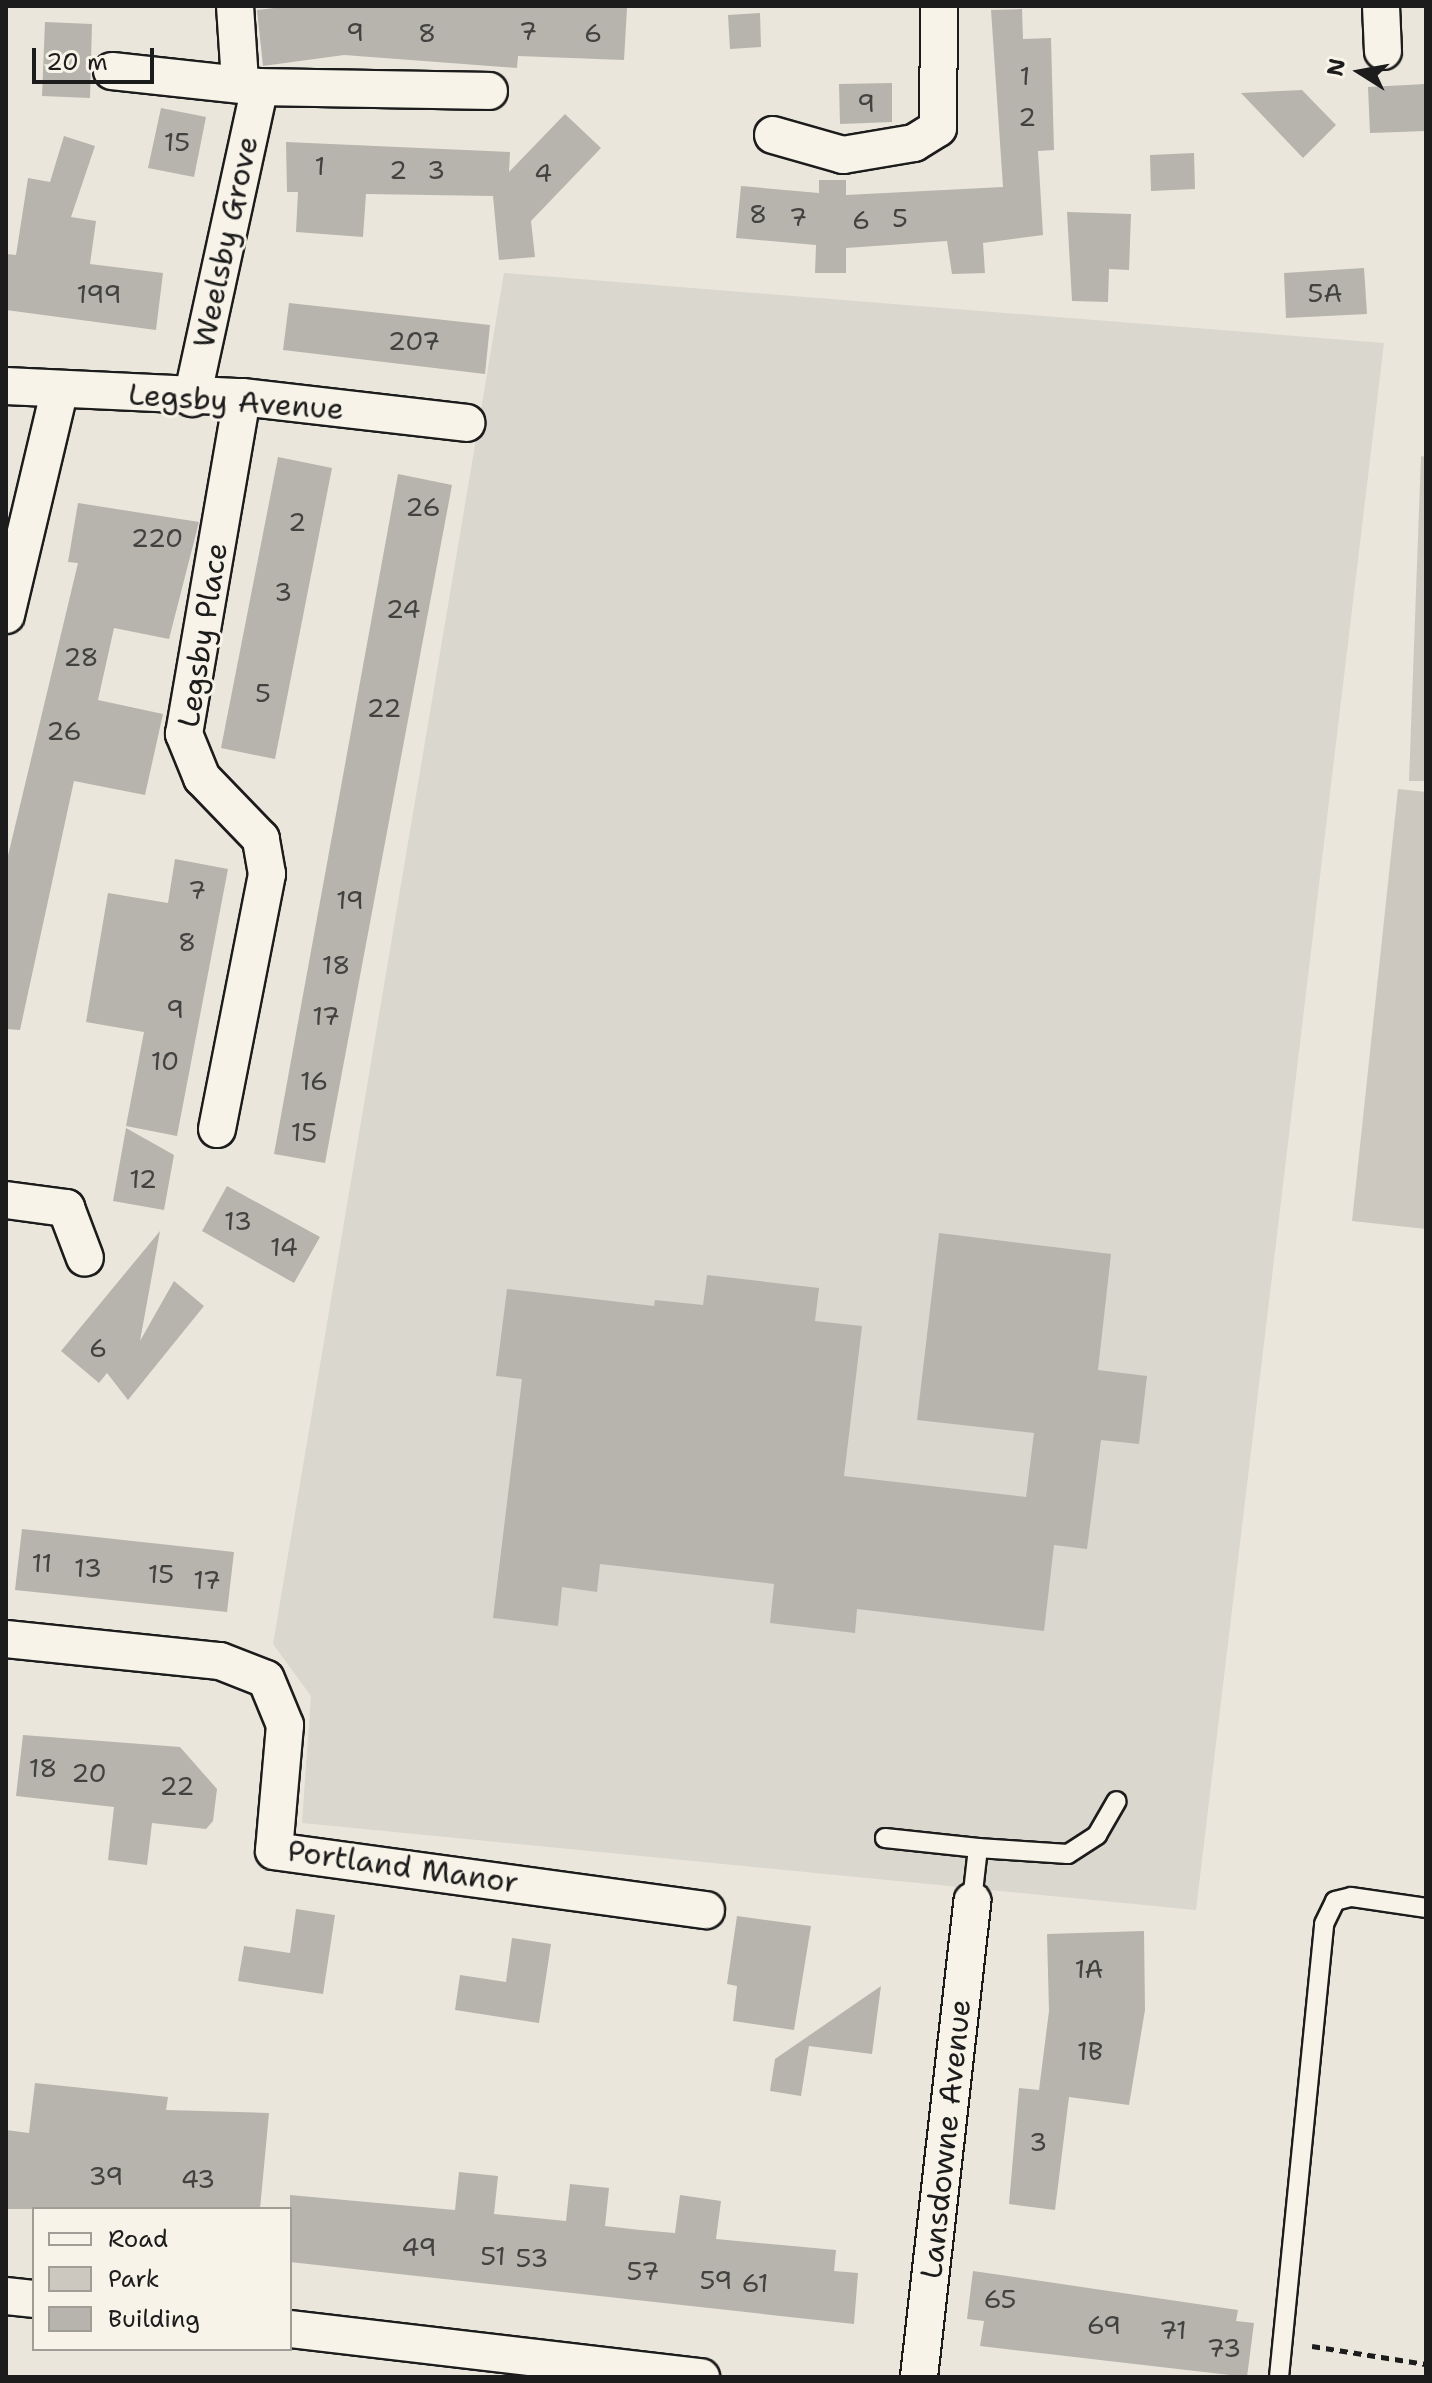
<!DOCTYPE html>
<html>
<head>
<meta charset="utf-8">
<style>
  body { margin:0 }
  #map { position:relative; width:1432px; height:2383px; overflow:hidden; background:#eae6dc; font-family:"Shantell Sans",sans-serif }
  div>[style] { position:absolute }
  .built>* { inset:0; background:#dad7ce }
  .green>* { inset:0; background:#ccc8c0 }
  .building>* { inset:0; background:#b6b4ac }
  .path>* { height:5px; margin-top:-2.5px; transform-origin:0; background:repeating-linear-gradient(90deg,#1c1c1c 0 8px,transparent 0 14px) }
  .roads { filter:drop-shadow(2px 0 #1c1c1c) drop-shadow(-2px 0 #1c1c1c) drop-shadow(0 2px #1c1c1c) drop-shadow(0 -2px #1c1c1c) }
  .lane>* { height:18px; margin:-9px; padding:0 9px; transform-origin:9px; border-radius:9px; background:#f7f3e8 }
  .street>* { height:36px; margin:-18px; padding:0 18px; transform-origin:18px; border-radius:18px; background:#f7f3e8 }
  span { translate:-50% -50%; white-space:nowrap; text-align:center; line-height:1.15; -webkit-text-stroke:6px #f7f3e8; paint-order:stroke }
  .number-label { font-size:26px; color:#424240 }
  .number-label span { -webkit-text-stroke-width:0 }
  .street-label { font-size:30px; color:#1c1c1c }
  .frame { position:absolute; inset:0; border:8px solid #1c1c1c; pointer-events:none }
  .legend { position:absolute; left:32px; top:2207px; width:260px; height:144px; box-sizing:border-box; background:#f7f3e8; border:2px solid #9f9d96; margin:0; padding:10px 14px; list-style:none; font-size:24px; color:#1c1c1c }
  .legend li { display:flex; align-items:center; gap:16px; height:40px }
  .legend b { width:40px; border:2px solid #9f9d96 }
  .north { position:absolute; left:1320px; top:32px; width:80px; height:80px; -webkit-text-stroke:6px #f7f3e8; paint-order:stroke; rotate:281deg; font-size:22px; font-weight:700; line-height:32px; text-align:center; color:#1c1c1c }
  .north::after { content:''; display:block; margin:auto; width:28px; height:36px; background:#1c1c1c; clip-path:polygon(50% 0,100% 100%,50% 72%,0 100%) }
  .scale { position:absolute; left:32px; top:48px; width:122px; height:36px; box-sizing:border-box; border:4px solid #1c1c1c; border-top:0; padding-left:10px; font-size:24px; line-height:28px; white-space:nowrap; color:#1c1c1c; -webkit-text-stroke:6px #f7f3e8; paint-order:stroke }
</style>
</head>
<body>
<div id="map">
  <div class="built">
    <i style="clip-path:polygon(504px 273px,1384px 343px,1196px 1910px,302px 1823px,311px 1696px,273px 1644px)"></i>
  </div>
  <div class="green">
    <i style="clip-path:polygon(1421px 456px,1426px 457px,1426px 781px,1409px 781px)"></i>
    <i style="clip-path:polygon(1398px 789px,1426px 792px,1426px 1229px,1352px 1221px)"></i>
  </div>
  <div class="building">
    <i style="clip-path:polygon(291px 6px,627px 8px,624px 60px,518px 56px,517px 68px,344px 55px,263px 66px,257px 10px)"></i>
    <i style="clip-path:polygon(1022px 9px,1023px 39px,1051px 38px,1054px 150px,1038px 151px,1043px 235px,983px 243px,985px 273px,952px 274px,947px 241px,846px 248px,846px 273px,815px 273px,816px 245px,736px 238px,741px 186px,819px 193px,819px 180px,846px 180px,846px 195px,1003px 187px,991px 10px)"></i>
    <i style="clip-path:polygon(760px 13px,761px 47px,730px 49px,728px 15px)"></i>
    <i style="clip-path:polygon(45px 22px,92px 24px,90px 98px,42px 96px)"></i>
    <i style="clip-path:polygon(892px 83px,892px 122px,840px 124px,839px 84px)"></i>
    <i style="clip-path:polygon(1426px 84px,1426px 131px,1370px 133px,1368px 87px)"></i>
    <i style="clip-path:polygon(1302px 90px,1336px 125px,1303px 158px,1241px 93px)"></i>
    <i style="clip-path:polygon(161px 108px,206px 117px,194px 177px,148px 168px)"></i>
    <i style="clip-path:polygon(565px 114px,601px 148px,531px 221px,535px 257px,499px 260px,493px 196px,366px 194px,363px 237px,296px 232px,298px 192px,287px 192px,286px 142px,510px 152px,509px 172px)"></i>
    <i style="clip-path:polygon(64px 136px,95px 146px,71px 217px,96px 221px,90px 264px,163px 273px,156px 330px,6px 310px,6px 254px,16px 255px,28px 178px,50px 182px)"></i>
    <i style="clip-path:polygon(1194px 153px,1195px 189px,1151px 191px,1150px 155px)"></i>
    <i style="clip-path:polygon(1067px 212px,1131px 214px,1129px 270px,1109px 269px,1108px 302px,1072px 301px)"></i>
    <i style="clip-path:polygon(1364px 268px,1367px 314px,1286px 318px,1284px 273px)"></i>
    <i style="clip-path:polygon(289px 303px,490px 325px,485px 374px,283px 350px)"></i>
    <i style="clip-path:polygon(278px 457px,332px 468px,275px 759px,221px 748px)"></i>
    <i style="clip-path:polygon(398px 474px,452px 485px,325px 1163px,274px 1154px)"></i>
    <i style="clip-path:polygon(78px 503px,199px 522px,169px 639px,114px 628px,98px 700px,163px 714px,145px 795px,74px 781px,20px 1030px,6px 1029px,6px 864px,78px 563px,68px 562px)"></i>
    <i style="clip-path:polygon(175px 859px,228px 869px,177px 1136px,126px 1126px,144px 1032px,86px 1022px,108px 893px,168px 903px)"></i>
    <i style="clip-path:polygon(126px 1128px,174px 1155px,164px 1210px,113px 1201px)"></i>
    <i style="clip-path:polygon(227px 1186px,320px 1237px,294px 1283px,202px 1231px)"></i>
    <i style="clip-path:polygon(160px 1231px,140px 1341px,174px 1281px,204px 1306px,128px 1400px,107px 1373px,99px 1383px,61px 1351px)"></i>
    <i style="clip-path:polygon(939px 1233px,1111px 1254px,1098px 1370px,1147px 1376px,1139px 1444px,1101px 1440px,1087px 1549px,1054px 1545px,1044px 1631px,857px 1609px,855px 1633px,770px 1623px,774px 1584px,600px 1564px,597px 1592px,562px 1587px,558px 1626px,493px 1618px,522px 1379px,496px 1376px,507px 1289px,654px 1306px,655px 1300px,703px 1305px,707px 1275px,819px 1288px,815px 1321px,862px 1326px,844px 1476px,1026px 1497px,1034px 1433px,917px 1420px)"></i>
    <i style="clip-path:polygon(22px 1529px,234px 1552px,227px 1612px,15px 1590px)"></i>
    <i style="clip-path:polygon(23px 1735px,180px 1747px,217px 1789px,213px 1821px,206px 1829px,152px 1823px,147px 1865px,108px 1860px,114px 1807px,16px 1796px)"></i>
    <i style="clip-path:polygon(296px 1909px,335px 1915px,323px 1994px,238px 1981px,244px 1946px,290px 1953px)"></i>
    <i style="clip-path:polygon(737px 1916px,811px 1926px,794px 2030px,733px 2021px,737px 1986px,727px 1984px)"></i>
    <i style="clip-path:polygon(1144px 1931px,1145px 2010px,1129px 2105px,1069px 2097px,1055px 2210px,1009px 2204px,1019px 2088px,1039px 2090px,1049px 2011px,1047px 1934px)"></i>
    <i style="clip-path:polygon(512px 1938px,551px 1944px,539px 2023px,455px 2010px,460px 1975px,506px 1982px)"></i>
    <i style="clip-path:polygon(881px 1986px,872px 2054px,809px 2046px,801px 2096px,770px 2091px,775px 2059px)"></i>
    <i style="clip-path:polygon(35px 2083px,168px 2097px,166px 2110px,269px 2113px,260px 2209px,6px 2209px,6px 2130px,29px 2133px)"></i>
    <i style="clip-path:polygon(459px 2172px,498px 2176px,494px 2214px,566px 2221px,570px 2184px,609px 2188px,605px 2226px,640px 2230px,675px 2233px,680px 2195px,721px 2201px,716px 2239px,836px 2250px,834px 2271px,858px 2273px,854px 2324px,290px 2262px,290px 2195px,455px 2210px)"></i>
    <i style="clip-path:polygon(973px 2271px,1238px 2310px,1236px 2321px,1254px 2323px,1247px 2377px,980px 2346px,984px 2321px,967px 2319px)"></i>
  </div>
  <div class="path">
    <i style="left:1312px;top:2346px;width:115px;rotate:9deg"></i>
  </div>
  <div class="roads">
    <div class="lane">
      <i style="left:885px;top:1838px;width:94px;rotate:6.1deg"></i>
      <i style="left:978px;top:1848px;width:53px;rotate:96.5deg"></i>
      <i style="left:978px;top:1848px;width:90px;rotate:3.8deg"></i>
      <i style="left:1068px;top:1854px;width:35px;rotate:-33deg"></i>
      <i style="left:1097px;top:1835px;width:39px;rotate:-60deg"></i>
      <i style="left:1279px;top:2377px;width:455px;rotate:-84.3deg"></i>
      <i style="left:1324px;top:1924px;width:25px;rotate:-64deg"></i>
      <i style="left:1335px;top:1901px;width:16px;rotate:-14deg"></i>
      <i style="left:1351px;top:1897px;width:76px;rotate:8.3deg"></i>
    </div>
    <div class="street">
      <i style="left:235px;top:6px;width:76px;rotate:86.2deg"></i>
      <i style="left:1381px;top:6px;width:45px;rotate:87.5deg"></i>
      <i style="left:112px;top:71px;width:149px;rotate:6.2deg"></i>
      <i style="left:260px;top:87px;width:229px;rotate:1deg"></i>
      <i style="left:773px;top:135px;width:73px;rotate:15.9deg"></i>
      <i style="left:843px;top:155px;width:72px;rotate:-9.6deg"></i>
      <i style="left:914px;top:143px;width:28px;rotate:-32deg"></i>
      <i style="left:938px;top:128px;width:122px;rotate:-89.5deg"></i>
      <i style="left:6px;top:386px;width:236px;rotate:2.7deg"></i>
      <i style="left:242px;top:397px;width:226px;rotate:6.6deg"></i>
      <i style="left:192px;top:398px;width:318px;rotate:-77.7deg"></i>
      <i style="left:6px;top:615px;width:229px;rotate:-76.6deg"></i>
      <i style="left:217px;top:1129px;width:260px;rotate:-78.9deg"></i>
      <i style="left:267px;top:874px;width:36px;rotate:-100deg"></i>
      <i style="left:261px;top:839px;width:85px;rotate:-134deg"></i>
      <i style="left:202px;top:778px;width:48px;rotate:-112.2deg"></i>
      <i style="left:184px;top:734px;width:342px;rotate:-80.2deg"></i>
      <i style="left:6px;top:1200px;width:61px;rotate:7.6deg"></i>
      <i style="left:66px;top:1208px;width:53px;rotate:69.2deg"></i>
      <i style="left:6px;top:1639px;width:215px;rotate:5.9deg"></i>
      <i style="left:220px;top:1661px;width:49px;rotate:21.4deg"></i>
      <i style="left:266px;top:1679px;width:50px;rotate:67.6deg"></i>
      <i style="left:285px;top:1725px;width:126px;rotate:95deg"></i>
      <i style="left:274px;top:1851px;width:436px;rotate:7.8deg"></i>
      <i style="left:6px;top:2296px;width:28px;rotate:6deg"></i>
      <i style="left:290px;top:2329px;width:414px;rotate:6.7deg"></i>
      <i style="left:919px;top:2377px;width:479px;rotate:-83.6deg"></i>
    </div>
  </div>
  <div class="number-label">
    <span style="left:528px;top:31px">7</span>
    <span style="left:355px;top:32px">9</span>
    <span style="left:427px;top:33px">8</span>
    <span style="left:593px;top:33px">6</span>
    <span style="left:1025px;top:76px">1</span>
    <span style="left:866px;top:103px">9</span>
    <span style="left:1027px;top:117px">2</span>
    <span style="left:177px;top:142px">15</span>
    <span style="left:320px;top:166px">1</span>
    <span style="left:398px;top:170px">2</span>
    <span style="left:436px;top:170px">3</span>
    <span style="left:543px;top:173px">4</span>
    <span style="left:758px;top:214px">8</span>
    <span style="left:798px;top:217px">7</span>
    <span style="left:900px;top:218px">5</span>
    <span style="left:861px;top:220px">6</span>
    <span style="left:1325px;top:293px">5A</span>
    <span style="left:99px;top:294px">199</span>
    <span style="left:414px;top:341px">207</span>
    <span style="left:423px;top:507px">26</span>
    <span style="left:297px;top:522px">2</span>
    <span style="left:157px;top:538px">220</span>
    <span style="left:283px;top:592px">3</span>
    <span style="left:403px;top:609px">24</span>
    <span style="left:81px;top:657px">28</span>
    <span style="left:263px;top:693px">5</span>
    <span style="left:384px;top:708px">22</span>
    <span style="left:64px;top:731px">26</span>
    <span style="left:197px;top:890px">7</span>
    <span style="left:350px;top:900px">19</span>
    <span style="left:187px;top:942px">8</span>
    <span style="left:336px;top:965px">18</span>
    <span style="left:175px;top:1009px">9</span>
    <span style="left:326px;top:1016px">17</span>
    <span style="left:165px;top:1061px">10</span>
    <span style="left:314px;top:1081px">16</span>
    <span style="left:304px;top:1132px">15</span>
    <span style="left:143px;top:1179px">12</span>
    <span style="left:238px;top:1221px">13</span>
    <span style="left:284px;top:1247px">14</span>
    <span style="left:98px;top:1348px">6</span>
    <span style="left:42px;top:1563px">11</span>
    <span style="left:88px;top:1568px">13</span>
    <span style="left:161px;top:1574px">15</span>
    <span style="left:207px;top:1580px">17</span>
    <span style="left:43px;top:1768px">18</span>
    <span style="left:89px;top:1773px">20</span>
    <span style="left:177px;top:1786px">22</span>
    <span style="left:1089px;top:1969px">1A</span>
    <span style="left:1090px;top:2051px">1B</span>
    <span style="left:1038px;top:2142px">3</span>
    <span style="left:106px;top:2176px">39</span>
    <span style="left:198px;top:2179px">43</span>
    <span style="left:419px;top:2247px">49</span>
    <span style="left:493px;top:2256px">51</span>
    <span style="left:532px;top:2258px">53</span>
    <span style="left:643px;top:2271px">57</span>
    <span style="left:716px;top:2280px">59</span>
    <span style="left:755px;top:2283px">61</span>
    <span style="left:1000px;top:2299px">65</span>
    <span style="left:1104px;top:2325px">69</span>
    <span style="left:1173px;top:2330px">71</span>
    <span style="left:1224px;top:2348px">73</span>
  </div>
  <div class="street-label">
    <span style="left:226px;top:242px;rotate:-78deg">Weelsby Grove</span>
    <span style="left:236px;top:402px;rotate:4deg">Legsby Avenue</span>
    <span style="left:203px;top:635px;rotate:-81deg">Legsby Place</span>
    <span style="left:403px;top:1867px;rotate:8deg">Portland Manor</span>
    <span style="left:946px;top:2139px;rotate:-84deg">Lansdowne Avenue</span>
  </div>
  <div class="frame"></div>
  <ul class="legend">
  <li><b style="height:10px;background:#f7f3e8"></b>Road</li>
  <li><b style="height:22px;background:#ccc8c0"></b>Park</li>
  <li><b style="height:22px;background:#b6b4ac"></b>Building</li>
  </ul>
  <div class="north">N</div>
  <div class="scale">20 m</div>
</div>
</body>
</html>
